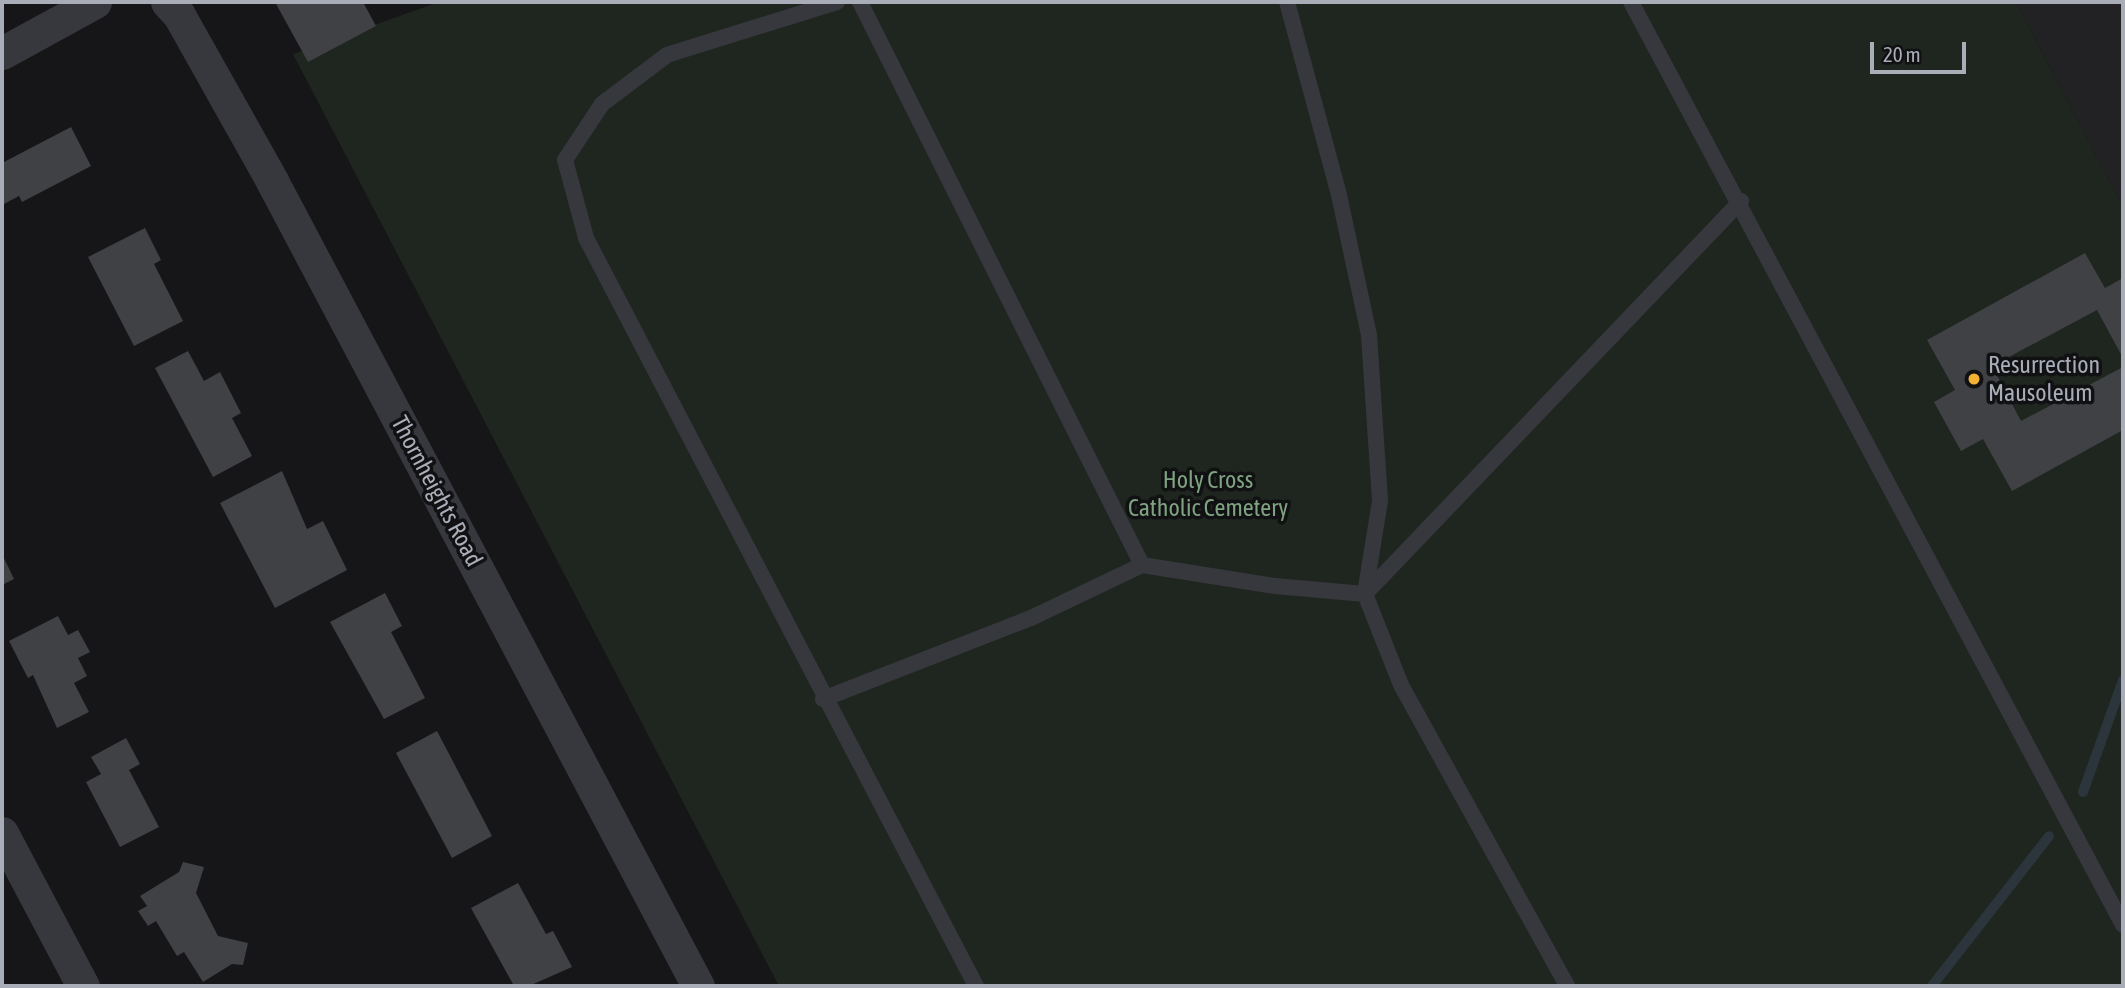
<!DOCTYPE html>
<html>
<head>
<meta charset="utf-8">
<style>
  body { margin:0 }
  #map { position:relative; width:2125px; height:988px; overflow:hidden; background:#161618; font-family:"Asap Condensed",sans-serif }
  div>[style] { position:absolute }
  .built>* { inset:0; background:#222225 }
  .green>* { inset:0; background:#1e261f }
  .stream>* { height:10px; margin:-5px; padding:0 5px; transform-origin:5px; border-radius:5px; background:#2c353c }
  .building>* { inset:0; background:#404145 }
  .lane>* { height:16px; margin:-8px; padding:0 8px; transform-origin:8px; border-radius:8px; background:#37383d }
  .street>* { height:33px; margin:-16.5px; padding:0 16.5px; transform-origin:16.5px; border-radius:16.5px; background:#37383d }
  .dots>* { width:19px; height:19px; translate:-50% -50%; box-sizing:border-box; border:4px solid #111113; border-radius:50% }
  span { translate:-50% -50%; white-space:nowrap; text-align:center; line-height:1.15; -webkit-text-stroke:7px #111113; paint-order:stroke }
  .poi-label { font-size:24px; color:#a8adb8 }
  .left { translate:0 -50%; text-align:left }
  .park-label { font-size:24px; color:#7fa381 }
  .street-label { font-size:24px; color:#a8adb8 }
  .frame { position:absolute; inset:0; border:4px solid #a8adb8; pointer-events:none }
  .scale { position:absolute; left:1870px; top:42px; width:96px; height:32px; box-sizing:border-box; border:4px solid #a8adb8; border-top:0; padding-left:9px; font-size:21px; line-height:24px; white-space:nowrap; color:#a8adb8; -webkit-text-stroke:5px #111113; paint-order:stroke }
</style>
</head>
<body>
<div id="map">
  <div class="built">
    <i style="clip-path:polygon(2016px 2px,2123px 2px,2123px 207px)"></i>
  </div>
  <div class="green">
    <i style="clip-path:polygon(439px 2px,2016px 2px,2123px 207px,2123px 986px,779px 986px,293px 54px)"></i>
  </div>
  <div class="stream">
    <i style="left:2083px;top:792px;width:119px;rotate:-70.3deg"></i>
    <i style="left:1932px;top:986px;width:190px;rotate:-52deg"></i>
  </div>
  <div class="building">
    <i style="clip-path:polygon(275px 2px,363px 2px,376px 26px,308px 62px)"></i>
    <i style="clip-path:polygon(71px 127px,91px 166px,22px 202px,19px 196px,2px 205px,2px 163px)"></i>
    <i style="clip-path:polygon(145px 228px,161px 260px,154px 264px,183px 321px,134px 346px,88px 257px)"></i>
    <i style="clip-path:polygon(2085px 253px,2105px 288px,2123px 278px,2123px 358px,2097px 310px,1992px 366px,2021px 421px,2123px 367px,2123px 430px,2012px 491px,1983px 439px,1961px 451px,1934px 402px,1955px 390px,1927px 340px)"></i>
    <i style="clip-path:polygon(188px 351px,204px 381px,220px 372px,241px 413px,232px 418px,252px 456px,213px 477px,155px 368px)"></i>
    <i style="clip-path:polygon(282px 471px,307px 529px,323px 521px,347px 570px,275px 608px,220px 503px)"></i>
    <i style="clip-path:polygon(2px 554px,14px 579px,2px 585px)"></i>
    <i style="clip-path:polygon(385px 593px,402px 626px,391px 632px,425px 698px,384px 719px,330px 622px)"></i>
    <i style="clip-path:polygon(58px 616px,68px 635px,78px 630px,90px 652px,78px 658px,87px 676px,74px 683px,89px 712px,57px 728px,33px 675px,28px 678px,9px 641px)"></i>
    <i style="clip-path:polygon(437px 731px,492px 836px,452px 858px,396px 753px)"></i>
    <i style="clip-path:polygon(126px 738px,140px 764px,129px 770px,159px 827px,120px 847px,86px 782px,101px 774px,91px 757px)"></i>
    <i style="clip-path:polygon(183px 862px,204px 867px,196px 893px,218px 936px,248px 943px,243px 965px,232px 964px,203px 982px,184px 952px,177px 956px,156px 921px,148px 926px,138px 911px,147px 906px,140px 896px,179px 872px)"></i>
    <i style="clip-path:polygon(518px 883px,546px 934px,553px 931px,572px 967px,529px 986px,514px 986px,471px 908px)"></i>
  </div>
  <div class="lane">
    <i style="left:837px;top:2px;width:178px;rotate:162.7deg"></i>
    <i style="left:667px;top:55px;width:81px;rotate:143deg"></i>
    <i style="left:602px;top:104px;width:67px;rotate:123.5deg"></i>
    <i style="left:565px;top:160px;width:81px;rotate:74.9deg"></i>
    <i style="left:586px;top:238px;width:844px;rotate:62.46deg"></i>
    <i style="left:860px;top:2px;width:630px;rotate:63.39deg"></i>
    <i style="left:1287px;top:2px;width:200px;rotate:74.9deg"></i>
    <i style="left:1339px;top:195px;width:143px;rotate:77.9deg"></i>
    <i style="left:1369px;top:335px;width:166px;rotate:86.2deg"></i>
    <i style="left:1380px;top:501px;width:94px;rotate:99.2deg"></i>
    <i style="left:1365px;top:594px;width:98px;rotate:68.4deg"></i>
    <i style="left:1401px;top:685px;width:344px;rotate:61.1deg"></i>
    <i style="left:1631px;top:2px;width:1046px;rotate:61.94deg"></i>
    <i style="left:823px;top:699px;width:223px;rotate:-21.3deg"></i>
    <i style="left:1031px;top:618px;width:123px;rotate:-25.5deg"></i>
    <i style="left:1142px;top:565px;width:135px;rotate:9deg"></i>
    <i style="left:1275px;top:586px;width:90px;rotate:5.1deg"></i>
    <i style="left:1365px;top:594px;width:544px;rotate:-46.27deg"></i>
  </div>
  <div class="street">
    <i style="left:167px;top:2px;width:18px;rotate:47deg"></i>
    <i style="left:179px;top:15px;width:190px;rotate:60.7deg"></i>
    <i style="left:272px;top:181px;width:911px;rotate:62.11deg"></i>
    <i style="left:2px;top:53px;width:106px;rotate:-28.7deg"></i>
    <i style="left:2px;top:833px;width:173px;rotate:62.1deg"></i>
  </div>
  <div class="dots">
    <i style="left:1974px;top:379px;background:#f2b134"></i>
  </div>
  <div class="poi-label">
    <span class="left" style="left:1988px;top:379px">Resurrection<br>Mausoleum</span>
  </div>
  <div class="park-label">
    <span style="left:1208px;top:494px">Holy Cross<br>Catholic Cemetery</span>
  </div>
  <div class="street-label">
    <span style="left:437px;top:491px;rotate:62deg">Thornheights Road</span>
  </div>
  <div class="frame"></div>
  <div class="scale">20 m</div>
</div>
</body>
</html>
